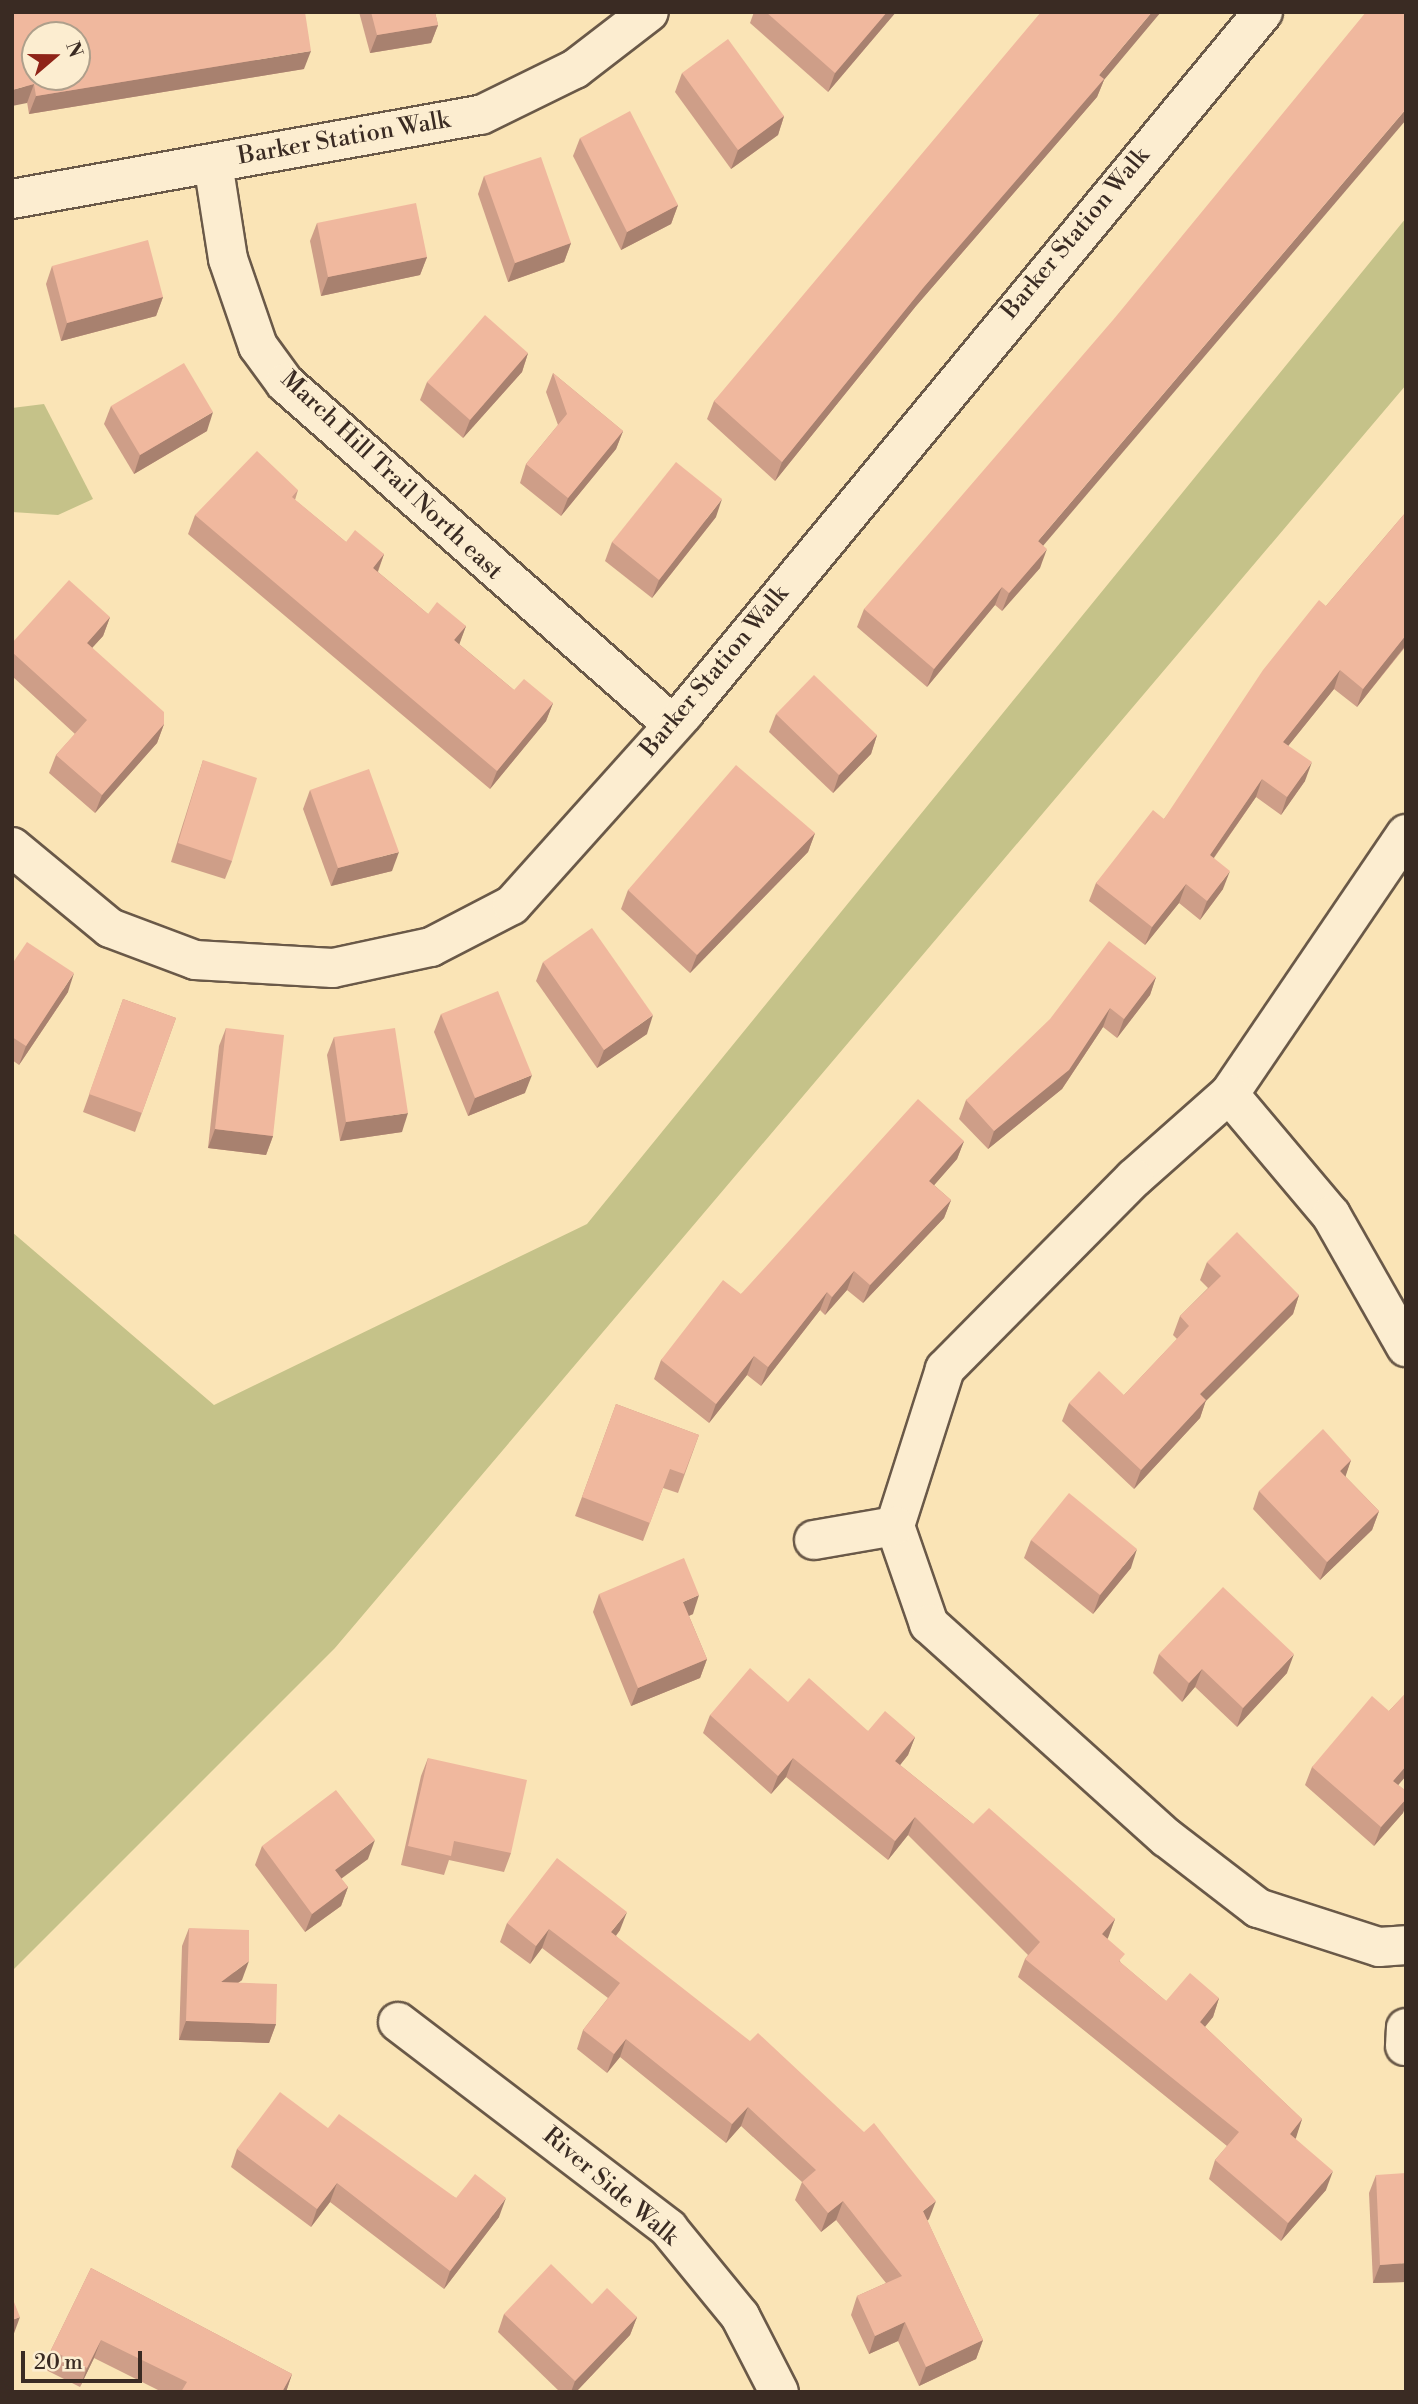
<!DOCTYPE html>
<html>
<head>
<meta charset="utf-8">
<style>
  body { margin:0 }
  #map { position:relative; width:1418px; height:2404px; overflow:hidden; background:#fae4b6; font-family:"Libre Bodoni",serif }
  div>[style] { position:absolute }
  .green>* { inset:0; background:#c5c289 }
  .roads { filter:drop-shadow(2px 0 #6a5948) drop-shadow(-2px 0 #6a5948) drop-shadow(0 2px #6a5948) drop-shadow(0 -2px #6a5948) }
  .street>* { height:38px; margin:-19px; padding:0 19px; transform-origin:19px; border-radius:19px; background:#fcedd0 }
  .wall>* { inset:0; background:#ce9e88 }
  .shaded-wall>* { inset:0; background:#a8816f }
  .building>* { inset:0; background:#f0b89e }
  span { translate:-50% -50%; white-space:nowrap; text-align:center; line-height:1.15; -webkit-text-stroke:5px #fcedd0; paint-order:stroke }
  .street-label { font-size:24px; color:#3a2b23 }
  .frame { position:absolute; inset:0; border:14px solid #3a2b23; pointer-events:none }
  .north { position:absolute; left:21px; top:21px; width:70px; height:70px; box-sizing:border-box; background:#fcedd0; border:2px solid #ae9f8b; border-radius:50%; rotate:70deg; font-size:19px; font-weight:700; line-height:28px; text-align:center; color:#3a2b23 }
  .north::after { content:''; display:block; margin:auto; width:24px; height:32px; background:#8f2418; clip-path:polygon(50% 0,100% 100%,50% 72%,0 100%) }
  .scale { position:absolute; left:21px; top:2351px; width:121px; height:32px; box-sizing:border-box; border:4px solid #3a2b23; border-top:0; padding-left:9px; font-size:21px; line-height:24px; white-space:nowrap; color:#3a2b23; -webkit-text-stroke:5px #fcedd0; paint-order:stroke }
</style>
</head>
<body>
<div id="map">
  <div class="green">
    <i style="clip-path:polygon(1406px 218px,1406px 385px,335px 1648px,12px 1971px,12px 1232px,214px 1405px,587px 1224px)"></i>
    <i style="clip-path:polygon(44px 404px,93px 499px,58px 515px,12px 512px,12px 408px)"></i>
  </div>
  <div class="roads">
    <div class="street">
      <i style="left:213px;top:163px;width:97px;rotate:81.1deg"></i>
      <i style="left:228px;top:259px;width:92px;rotate:71deg"></i>
      <i style="left:258px;top:346px;width:46px;rotate:53.9deg"></i>
      <i style="left:285px;top:383px;width:517px;rotate:41.39deg"></i>
      <i style="left:12px;top:199px;width:476px;rotate:-10.2deg"></i>
      <i style="left:481px;top:115px;width:105px;rotate:-26.1deg"></i>
      <i style="left:575px;top:69px;width:93px;rotate:-37.6deg"></i>
      <i style="left:1406px;top:834px;width:315px;rotate:124.2deg"></i>
      <i style="left:1229px;top:1094px;width:127px;rotate:138.5deg"></i>
      <i style="left:1134px;top:1178px;width:269px;rotate:134.7deg"></i>
      <i style="left:945px;top:1369px;width:165px;rotate:107.7deg"></i>
      <i style="left:895px;top:1526px;width:104px;rotate:70.9deg"></i>
      <i style="left:929px;top:1624px;width:320px;rotate:42deg"></i>
      <i style="left:1167px;top:1838px;width:115px;rotate:37.6deg"></i>
      <i style="left:1258px;top:1908px;width:127px;rotate:17.9deg"></i>
      <i style="left:1379px;top:1947px;width:27px;rotate:-4deg"></i>
      <i style="left:12px;top:847px;width:127px;rotate:39.6deg"></i>
      <i style="left:110px;top:928px;width:91px;rotate:20.6deg"></i>
      <i style="left:195px;top:960px;width:138px;rotate:3.3deg"></i>
      <i style="left:333px;top:968px;width:100px;rotate:-12.1deg"></i>
      <i style="left:431px;top:947px;width:91px;rotate:-27.4deg"></i>
      <i style="left:512px;top:905px;width:258px;rotate:-48.1deg"></i>
      <i style="left:684px;top:713px;width:909px;rotate:-50.44deg"></i>
      <i style="left:1229px;top:1094px;width:158px;rotate:49.9deg"></i>
      <i style="left:1331px;top:1215px;width:152px;rotate:60.4deg"></i>
      <i style="left:814px;top:1540px;width:82px;rotate:-9.8deg"></i>
      <i style="left:398px;top:2022px;width:340px;rotate:37.3deg"></i>
      <i style="left:668px;top:2228px;width:114px;rotate:50.7deg"></i>
      <i style="left:740px;top:2316px;width:85px;rotate:62.8deg"></i>
      <i style="left:1405px;top:2046px;width:18px;rotate:-87deg"></i>
    </div>
  </div>
  <div class="wall">
    <i style="clip-path:polygon(12px 12px,304px 69px,29px 114px)"></i>
    <i style="clip-path:polygon(359px 12px,435px 12px,438px 25px,431px 43px,370px 53px)"></i>
    <i style="clip-path:polygon(754px 12px,896px 12px,828px 92px,750px 23px)"></i>
    <i style="clip-path:polygon(682px 73px,784px 116px,778px 135px,731px 169px,675px 92px)"></i>
    <i style="clip-path:polygon(1104px 80px,1097px 97px,916px 306px,775px 481px,707px 419px,714px 401px)"></i>
    <i style="clip-path:polygon(580px 138px,678px 205px,671px 224px,621px 250px,573px 156px)"></i>
    <i style="clip-path:polygon(484px 176px,571px 243px,564px 262px,508px 282px,478px 194px)"></i>
    <i style="clip-path:polygon(317px 223px,427px 257px,420px 275px,321px 296px,310px 241px)"></i>
    <i style="clip-path:polygon(52px 266px,163px 297px,156px 316px,61px 341px,46px 284px)"></i>
    <i style="clip-path:polygon(528px 353px,522px 372px,463px 438px,420px 400px,427px 382px)"></i>
    <i style="clip-path:polygon(553px 373px,623px 431px,616px 449px,561px 516px,520px 483px,526px 464px,558px 425px,546px 392px)"></i>
    <i style="clip-path:polygon(111px 406px,207px 431px,134px 474px,104px 424px)"></i>
    <i style="clip-path:polygon(298px 490px,295px 500px,346px 542px,384px 554px,378px 572px,428px 614px,466px 626px,459px 644px,514px 690px,553px 703px,546px 721px,490px 789px,188px 534px,195px 515px)"></i>
    <i style="clip-path:polygon(1406px 512px,1406px 646px,1357px 707px,1334px 689px,1288px 746px,1305px 781px,1281px 815px,1256px 797px,1214px 858px,1223px 889px,1200px 920px,1179px 903px,1145px 945px,1089px 901px,1096px 883px,1164px 819px,1326px 606px)"></i>
    <i style="clip-path:polygon(716px 517px,652px 598px,605px 561px,612px 542px)"></i>
    <i style="clip-path:polygon(1043px 546px,1040px 568px,1002px 611px,995px 605px,927px 687px,857px 627px,864px 609px)"></i>
    <i style="clip-path:polygon(110px 617px,103px 636px,92px 648px,164px 724px,157px 743px,95px 813px,49px 773px,56px 755px,75px 734px,12px 676px,12px 643px)"></i>
    <i style="clip-path:polygon(776px 714px,877px 735px,871px 754px,833px 793px,769px 732px)"></i>
    <i style="clip-path:polygon(203px 760px,232px 861px,225px 879px,171px 862px,197px 779px)"></i>
    <i style="clip-path:polygon(310px 790px,392px 871px,331px 886px,303px 809px)"></i>
    <i style="clip-path:polygon(815px 833px,808px 852px,690px 973px,621px 909px,628px 890px)"></i>
    <i style="clip-path:polygon(543px 962px,647px 1034px,597px 1068px,536px 981px)"></i>
    <i style="clip-path:polygon(12px 964px,68px 992px,19px 1065px,12px 1060px)"></i>
    <i style="clip-path:polygon(1156px 977px,1150px 995px,1117px 1038px,1103px 1027px,1062px 1089px,988px 1149px,959px 1119px,966px 1100px)"></i>
    <i style="clip-path:polygon(123px 999px,176px 1018px,135px 1132px,83px 1112px)"></i>
    <i style="clip-path:polygon(441px 1014px,525px 1093px,468px 1116px,434px 1032px)"></i>
    <i style="clip-path:polygon(226px 1028px,273px 1136px,266px 1155px,208px 1148px,219px 1046px)"></i>
    <i style="clip-path:polygon(334px 1037px,402px 1132px,340px 1141px,327px 1055px)"></i>
    <i style="clip-path:polygon(964px 1141px,957px 1159px,934px 1185px,951px 1200px,944px 1218px,863px 1303px,847px 1290px,825px 1315px,820px 1310px,761px 1386px,747px 1375px,709px 1423px,654px 1379px,661px 1360px,741px 1294px)"></i>
    <i style="clip-path:polygon(1207px 1262px,1299px 1295px,1293px 1314px,1206px 1400px,1200px 1418px,1134px 1489px,1062px 1421px,1069px 1403px,1124px 1395px,1177px 1339px,1173px 1335px,1180px 1316px,1208px 1288px,1200px 1280px)"></i>
    <i style="clip-path:polygon(616px 1404px,699px 1435px,678px 1493px,663px 1488px,643px 1541px,575px 1516px)"></i>
    <i style="clip-path:polygon(1351px 1460px,1345px 1476px,1379px 1511px,1372px 1530px,1320px 1580px,1253px 1509px,1259px 1491px)"></i>
    <i style="clip-path:polygon(1031px 1540px,1131px 1568px,1093px 1614px,1024px 1558px)"></i>
    <i style="clip-path:polygon(599px 1594px,693px 1614px,689px 1616px,707px 1659px,700px 1678px,631px 1706px,593px 1612px)"></i>
    <i style="clip-path:polygon(1159px 1654px,1287px 1673px,1237px 1727px,1195px 1687px,1182px 1702px,1153px 1673px)"></i>
    <i style="clip-path:polygon(1406px 1693px,1406px 1776px,1398px 1785px,1406px 1791px,1406px 1804px,1403px 1813px,1374px 1846px,1305px 1785px,1312px 1767px,1389px 1711px)"></i>
    <i style="clip-path:polygon(788px 1702px,868px 1731px,915px 1737px,908px 1755px,900px 1765px,973px 1824px,1115px 1919px,1107px 1939px,1121px 1963px,1166px 2001px,1219px 1998px,1213px 2017px,1205px 2027px,1302px 2119px,1295px 2139px,1326px 2190px,1281px 2241px,1209px 2179px,1215px 2160px,1227px 2146px,1018px 1977px,1025px 1959px,1028px 1955px,908px 1835px,888px 1860px,786px 1777px,771px 1794px,703px 1733px,710px 1715px)"></i>
    <i style="clip-path:polygon(428px 1758px,511px 1853px,504px 1872px,449px 1860px,444px 1875px,401px 1865px,421px 1776px)"></i>
    <i style="clip-path:polygon(262px 1846px,368px 1859px,341px 1879px,348px 1887px,341px 1906px,305px 1932px,255px 1865px)"></i>
    <i style="clip-path:polygon(507px 1923px,620px 1930px,616px 1936px,929px 2219px,927px 2220px,983px 2340px,976px 2359px,919px 2386px,898px 2341px,869px 2354px,851px 2315px,857px 2296px,886px 2283px,836px 2220px,821px 2232px,795px 2200px,802px 2182px,741px 2126px,726px 2143px,620px 2057px,607px 2073px,577px 2049px,583px 2030px,608px 1998px,542px 1948px,530px 1964px,500px 1942px)"></i>
    <i style="clip-path:polygon(189px 1928px,242px 1980px,238px 1983px,276px 2024px,269px 2043px,179px 2040px,182px 1946px)"></i>
    <i style="clip-path:polygon(328px 2128px,456px 2198px,499px 2217px,444px 2289px,330px 2202px,311px 2227px,231px 2167px,237px 2149px)"></i>
    <i style="clip-path:polygon(1376px 2175px,1406px 2282px,1373px 2283px,1369px 2193px)"></i>
    <i style="clip-path:polygon(91px 2268px,292px 2374px,286px 2392px,162px 2392px,94px 2358px,80px 2387px,44px 2369px,51px 2350px)"></i>
    <i style="clip-path:polygon(592px 2304px,637px 2317px,630px 2335px,576px 2392px,560px 2392px,498px 2332px,504px 2314px)"></i>
  </div>
  <div class="shaded-wall">
    <i style="clip-path:polygon(887px 12px,896px 12px,828px 92px,835px 73px)"></i>
    <i style="clip-path:polygon(1152px 12px,1161px 12px,1104px 80px,1097px 97px,916px 306px,775px 481px,782px 462px,923px 288px,1099px 75px)"></i>
    <i style="clip-path:polygon(438px 25px,431px 43px,370px 53px,377px 35px)"></i>
    <i style="clip-path:polygon(311px 51px,304px 69px,29px 114px,36px 96px)"></i>
    <i style="clip-path:polygon(34px 84px,27px 103px,12px 106px,12px 90px)"></i>
    <i style="clip-path:polygon(1406px 109px,1406px 120px,1031px 560px,1038px 541px)"></i>
    <i style="clip-path:polygon(784px 116px,778px 135px,731px 169px,738px 150px)"></i>
    <i style="clip-path:polygon(678px 205px,671px 224px,621px 250px,627px 232px)"></i>
    <i style="clip-path:polygon(571px 243px,564px 262px,508px 282px,515px 263px)"></i>
    <i style="clip-path:polygon(427px 257px,420px 275px,321px 296px,328px 277px)"></i>
    <i style="clip-path:polygon(163px 297px,156px 316px,61px 341px,67px 323px)"></i>
    <i style="clip-path:polygon(528px 353px,522px 372px,463px 438px,470px 420px)"></i>
    <i style="clip-path:polygon(213px 412px,207px 431px,134px 474px,140px 455px)"></i>
    <i style="clip-path:polygon(623px 431px,616px 449px,561px 516px,568px 498px)"></i>
    <i style="clip-path:polygon(722px 499px,716px 517px,652px 598px,659px 580px)"></i>
    <i style="clip-path:polygon(1047px 549px,1040px 568px,1002px 611px,1009px 593px)"></i>
    <i style="clip-path:polygon(384px 554px,377px 573px,373px 568px)"></i>
    <i style="clip-path:polygon(1002px 587px,995px 605px,927px 687px,934px 669px)"></i>
    <i style="clip-path:polygon(110px 617px,103px 636px,80px 661px,87px 643px)"></i>
    <i style="clip-path:polygon(466px 626px,459px 645px,454px 640px)"></i>
    <i style="clip-path:polygon(1406px 635px,1405px 646px,1357px 707px,1363px 689px)"></i>
    <i style="clip-path:polygon(1340px 670px,1334px 689px,1276px 761px,1283px 742px)"></i>
    <i style="clip-path:polygon(553px 703px,546px 721px,490px 789px,497px 771px)"></i>
    <i style="clip-path:polygon(164px 724px,157px 743px,95px 813px,102px 795px)"></i>
    <i style="clip-path:polygon(877px 735px,871px 754px,833px 793px,839px 775px)"></i>
    <i style="clip-path:polygon(1312px 762px,1305px 781px,1281px 815px,1287px 797px)"></i>
    <i style="clip-path:polygon(1262px 779px,1256px 797px,1203px 873px,1210px 855px)"></i>
    <i style="clip-path:polygon(815px 833px,808px 852px,690px 973px,697px 955px)"></i>
    <i style="clip-path:polygon(399px 852px,392px 871px,331px 886px,338px 868px)"></i>
    <i style="clip-path:polygon(1230px 871px,1223px 889px,1200px 920px,1207px 901px)"></i>
    <i style="clip-path:polygon(1186px 884px,1179px 903px,1145px 945px,1152px 927px)"></i>
    <i style="clip-path:polygon(74px 973px,68px 992px,19px 1065px,26px 1046px)"></i>
    <i style="clip-path:polygon(1156px 977px,1150px 995px,1117px 1038px,1124px 1019px)"></i>
    <i style="clip-path:polygon(1110px 1008px,1103px 1027px,1062px 1089px,988px 1149px,994px 1131px)"></i>
    <i style="clip-path:polygon(653px 1015px,647px 1034px,597px 1068px,604px 1050px)"></i>
    <i style="clip-path:polygon(532px 1075px,525px 1093px,468px 1116px,475px 1098px)"></i>
    <i style="clip-path:polygon(408px 1113px,402px 1132px,340px 1141px,346px 1122px)"></i>
    <i style="clip-path:polygon(215px 1129px,273px 1136px,266px 1155px,208px 1148px)"></i>
    <i style="clip-path:polygon(964px 1141px,957px 1159px,922px 1199px,929px 1181px)"></i>
    <i style="clip-path:polygon(951px 1200px,944px 1218px,863px 1303px,870px 1285px)"></i>
    <i style="clip-path:polygon(854px 1271px,847px 1290px,825px 1315px,832px 1297px)"></i>
    <i style="clip-path:polygon(827px 1292px,820px 1310px,761px 1386px,768px 1367px)"></i>
    <i style="clip-path:polygon(1299px 1295px,1293px 1314px,1194px 1413px,1200px 1394px)"></i>
    <i style="clip-path:polygon(754px 1356px,747px 1375px,709px 1423px,716px 1404px)"></i>
    <i style="clip-path:polygon(1206px 1400px,1200px 1418px,1134px 1489px,1141px 1470px)"></i>
    <i style="clip-path:polygon(1351px 1460px,1345px 1478px,1340px 1471px)"></i>
    <i style="clip-path:polygon(1379px 1511px,1372px 1530px,1320px 1580px,1327px 1562px)"></i>
    <i style="clip-path:polygon(1137px 1549px,1131px 1568px,1093px 1614px,1100px 1595px)"></i>
    <i style="clip-path:polygon(699px 1595px,693px 1614px,677px 1621px,683px 1602px)"></i>
    <i style="clip-path:polygon(1294px 1654px,1287px 1673px,1237px 1727px,1243px 1708px)"></i>
    <i style="clip-path:polygon(707px 1659px,700px 1678px,631px 1706px,638px 1688px)"></i>
    <i style="clip-path:polygon(1202px 1669px,1195px 1687px,1182px 1702px,1189px 1683px)"></i>
    <i style="clip-path:polygon(915px 1737px,908px 1755px,888px 1780px,895px 1761px)"></i>
    <i style="clip-path:polygon(793px 1758px,786px 1777px,771px 1794px,778px 1776px)"></i>
    <i style="clip-path:polygon(1406px 1766px,1406px 1776px,1386px 1799px,1393px 1781px)"></i>
    <i style="clip-path:polygon(1406px 1799px,1406px 1804px,1403px 1813px,1374px 1846px,1381px 1827px)"></i>
    <i style="clip-path:polygon(915px 1817px,908px 1835px,888px 1860px,895px 1841px)"></i>
    <i style="clip-path:polygon(375px 1840px,368px 1859px,328px 1888px,335px 1870px)"></i>
    <i style="clip-path:polygon(348px 1887px,341px 1906px,305px 1932px,312px 1914px)"></i>
    <i style="clip-path:polygon(627px 1912px,620px 1930px,604px 1951px,611px 1932px)"></i>
    <i style="clip-path:polygon(1115px 1919px,1108px 1938px,1095px 1953px,1102px 1934px)"></i>
    <i style="clip-path:polygon(549px 1929px,542px 1948px,530px 1964px,536px 1946px)"></i>
    <i style="clip-path:polygon(249px 1961px,242px 1980px,214px 2000px,221px 1982px)"></i>
    <i style="clip-path:polygon(1219px 1998px,1213px 2017px,1193px 2041px,1200px 2022px)"></i>
    <i style="clip-path:polygon(186px 2021px,276px 2024px,269px 2043px,179px 2040px)"></i>
    <i style="clip-path:polygon(626px 2039px,620px 2057px,607px 2073px,614px 2054px)"></i>
    <i style="clip-path:polygon(748px 2107px,741px 2126px,726px 2143px,732px 2124px)"></i>
    <i style="clip-path:polygon(1302px 2119px,1296px 2138px,1283px 2153px,1290px 2134px)"></i>
    <i style="clip-path:polygon(1333px 2171px,1326px 2190px,1281px 2241px,1288px 2223px)"></i>
    <i style="clip-path:polygon(337px 2183px,330px 2202px,311px 2227px,317px 2209px)"></i>
    <i style="clip-path:polygon(506px 2198px,499px 2217px,444px 2289px,450px 2271px)"></i>
    <i style="clip-path:polygon(843px 2201px,836px 2220px,821px 2232px,828px 2213px)"></i>
    <i style="clip-path:polygon(936px 2201px,929px 2219px,916px 2230px,923px 2211px)"></i>
    <i style="clip-path:polygon(1406px 2263px,1406px 2282px,1373px 2283px,1380px 2265px)"></i>
    <i style="clip-path:polygon(20px 2317px,13px 2336px,12px 2336px,12px 2320px)"></i>
    <i style="clip-path:polygon(637px 2317px,630px 2335px,576px 2392px,571px 2392px,575px 2381px)"></i>
    <i style="clip-path:polygon(905px 2322px,898px 2341px,869px 2354px,875px 2336px)"></i>
    <i style="clip-path:polygon(101px 2340px,94px 2358px,80px 2387px,87px 2368px)"></i>
    <i style="clip-path:polygon(983px 2340px,976px 2359px,919px 2386px,926px 2367px)"></i>
    <i style="clip-path:polygon(292px 2374px,286px 2392px,282px 2392px)"></i>
  </div>
  <div class="building">
    <i style="clip-path:polygon(evenodd,12px 12px,305px 12px,311px 51px,36px 96px,34px 84px,12px 90px,12px 12px,35px 35px,77px 35px,77px 77px,35px 77px,35px 35px)"></i>
    <i style="clip-path:polygon(371px 12px,435px 12px,438px 25px,377px 35px)"></i>
    <i style="clip-path:polygon(766px 12px,887px 12px,835px 73px)"></i>
    <i style="clip-path:polygon(1041px 12px,1152px 12px,1099px 75px,1104px 79px,923px 288px,782px 462px,714px 401px)"></i>
    <i style="clip-path:polygon(1366px 12px,1406px 12px,1406px 109px,1038px 541px,1047px 549px,1009px 593px,1002px 587px,934px 669px,864px 609px,1113px 320px)"></i>
    <i style="clip-path:polygon(728px 39px,784px 116px,738px 150px,682px 73px)"></i>
    <i style="clip-path:polygon(630px 111px,678px 205px,627px 232px,580px 138px)"></i>
    <i style="clip-path:polygon(541px 157px,571px 243px,515px 263px,484px 176px)"></i>
    <i style="clip-path:polygon(416px 203px,427px 257px,328px 277px,317px 223px)"></i>
    <i style="clip-path:polygon(148px 240px,163px 297px,67px 323px,52px 266px)"></i>
    <i style="clip-path:polygon(485px 315px,528px 353px,470px 420px,427px 382px)"></i>
    <i style="clip-path:polygon(184px 363px,213px 412px,140px 455px,111px 406px)"></i>
    <i style="clip-path:polygon(553px 373px,623px 431px,568px 498px,526px 464px,567px 414px)"></i>
    <i style="clip-path:polygon(257px 451px,298px 490px,292px 497px,346px 542px,355px 530px,384px 554px,373px 568px,428px 614px,437px 602px,466px 626px,454px 640px,514px 690px,524px 679px,553px 703px,497px 771px,195px 515px)"></i>
    <i style="clip-path:polygon(676px 462px,722px 499px,659px 580px,612px 542px)"></i>
    <i style="clip-path:polygon(1406px 512px,1406px 635px,1363px 689px,1340px 670px,1283px 742px,1312px 762px,1287px 797px,1262px 779px,1210px 855px,1230px 871px,1207px 901px,1186px 884px,1152px 927px,1096px 883px,1153px 810px,1164px 819px,1263px 670px,1319px 600px,1326px 606px)"></i>
    <i style="clip-path:polygon(69px 580px,110px 617px,87px 643px,164px 712px,164px 724px,102px 795px,56px 755px,87px 720px,12px 652px,12px 643px)"></i>
    <i style="clip-path:polygon(814px 675px,877px 735px,839px 775px,776px 714px)"></i>
    <i style="clip-path:polygon(203px 760px,257px 778px,232px 861px,178px 843px)"></i>
    <i style="clip-path:polygon(736px 765px,815px 833px,697px 955px,628px 890px)"></i>
    <i style="clip-path:polygon(369px 769px,399px 852px,338px 868px,310px 790px)"></i>
    <i style="clip-path:polygon(592px 928px,653px 1015px,604px 1050px,543px 962px)"></i>
    <i style="clip-path:polygon(1109px 941px,1156px 977px,1124px 1019px,1110px 1008px,1069px 1070px,994px 1131px,966px 1100px,1050px 1019px)"></i>
    <i style="clip-path:polygon(27px 942px,74px 973px,26px 1046px,12px 1037px,12px 964px)"></i>
    <i style="clip-path:polygon(498px 991px,532px 1075px,475px 1098px,441px 1014px)"></i>
    <i style="clip-path:polygon(123px 999px,176px 1018px,142px 1113px,89px 1094px)"></i>
    <i style="clip-path:polygon(226px 1028px,284px 1035px,273px 1136px,215px 1129px)"></i>
    <i style="clip-path:polygon(395px 1028px,408px 1113px,346px 1122px,334px 1037px)"></i>
    <i style="clip-path:polygon(918px 1099px,964px 1141px,929px 1181px,951px 1200px,870px 1285px,854px 1271px,832px 1297px,827px 1292px,768px 1367px,754px 1356px,716px 1404px,661px 1360px,723px 1280px,741px 1294px)"></i>
    <i style="clip-path:polygon(1237px 1232px,1299px 1295px,1200px 1394px,1206px 1400px,1141px 1470px,1069px 1403px,1099px 1371px,1124px 1395px,1189px 1326px,1180px 1316px,1221px 1276px,1207px 1262px)"></i>
    <i style="clip-path:polygon(616px 1404px,699px 1435px,684px 1474px,670px 1469px,650px 1523px,582px 1497px)"></i>
    <i style="clip-path:polygon(1323px 1429px,1351px 1460px,1340px 1471px,1379px 1511px,1327px 1562px,1259px 1491px)"></i>
    <i style="clip-path:polygon(1069px 1493px,1137px 1549px,1100px 1595px,1031px 1540px)"></i>
    <i style="clip-path:polygon(684px 1558px,699px 1595px,683px 1602px,707px 1659px,638px 1688px,599px 1594px)"></i>
    <i style="clip-path:polygon(1223px 1587px,1294px 1654px,1243px 1708px,1202px 1669px,1189px 1683px,1159px 1654px)"></i>
    <i style="clip-path:polygon(750px 1668px,788px 1702px,809px 1678px,868px 1731px,885px 1711px,915px 1737px,895px 1761px,973px 1824px,989px 1808px,1115px 1919px,1102px 1934px,1125px 1954px,1119px 1961px,1166px 2001px,1190px 1973px,1219px 1998px,1200px 2022px,1302px 2119px,1290px 2134px,1333px 2171px,1288px 2223px,1215px 2160px,1239px 2132px,1025px 1959px,1040px 1942px,915px 1817px,895px 1841px,793px 1758px,778px 1776px,710px 1715px)"></i>
    <i style="clip-path:polygon(1406px 1693px,1406px 1766px,1393px 1781px,1406px 1791px,1406px 1799px,1381px 1827px,1312px 1767px,1372px 1696px,1389px 1711px)"></i>
    <i style="clip-path:polygon(428px 1758px,527px 1780px,511px 1853px,454px 1841px,451px 1856px,408px 1846px)"></i>
    <i style="clip-path:polygon(336px 1790px,375px 1840px,335px 1870px,348px 1887px,312px 1914px,262px 1846px)"></i>
    <i style="clip-path:polygon(557px 1858px,627px 1912px,611px 1932px,750px 2041px,758px 2033px,864px 2132px,874px 2123px,936px 2201px,923px 2211px,983px 2340px,926px 2367px,905px 2322px,875px 2336px,857px 2296px,902px 2276px,843px 2201px,828px 2213px,802px 2182px,816px 2170px,748px 2107px,732px 2124px,626px 2039px,614px 2054px,583px 2030px,620px 1983px,549px 1929px,536px 1946px,507px 1923px)"></i>
    <i style="clip-path:polygon(189px 1928px,249px 1930px,249px 1961px,221px 1982px,277px 1984px,276px 2024px,186px 2021px)"></i>
    <i style="clip-path:polygon(280px 2092px,328px 2128px,339px 2114px,456px 2198px,475px 2174px,506px 2198px,450px 2271px,337px 2183px,317px 2209px,237px 2149px)"></i>
    <i style="clip-path:polygon(1406px 2173px,1406px 2263px,1380px 2265px,1376px 2175px)"></i>
    <i style="clip-path:polygon(551px 2264px,592px 2304px,607px 2288px,637px 2317px,575px 2381px,504px 2314px)"></i>
    <i style="clip-path:polygon(91px 2268px,292px 2374px,282px 2392px,181px 2392px,187px 2382px,101px 2340px,87px 2368px,51px 2350px)"></i>
    <i style="clip-path:polygon(12px 2297px,20px 2317px,12px 2320px)"></i>
  </div>
  <div class="street-label">
    <span style="left:344px;top:139px;rotate:-10deg">Barker Station Walk</span>
    <span style="left:1076px;top:234px;rotate:-50deg">Barker Station Walk</span>
    <span style="left:391px;top:476px;rotate:43deg">March Hill Trail North east</span>
    <span style="left:715px;top:672px;rotate:-50deg">Barker Station Walk</span>
    <span style="left:610px;top:2187px;rotate:40deg">River Side Walk</span>
  </div>
  <div class="frame"></div>
  <div class="north">N</div>
  <div class="scale">20 m</div>
</div>
</body>
</html>
